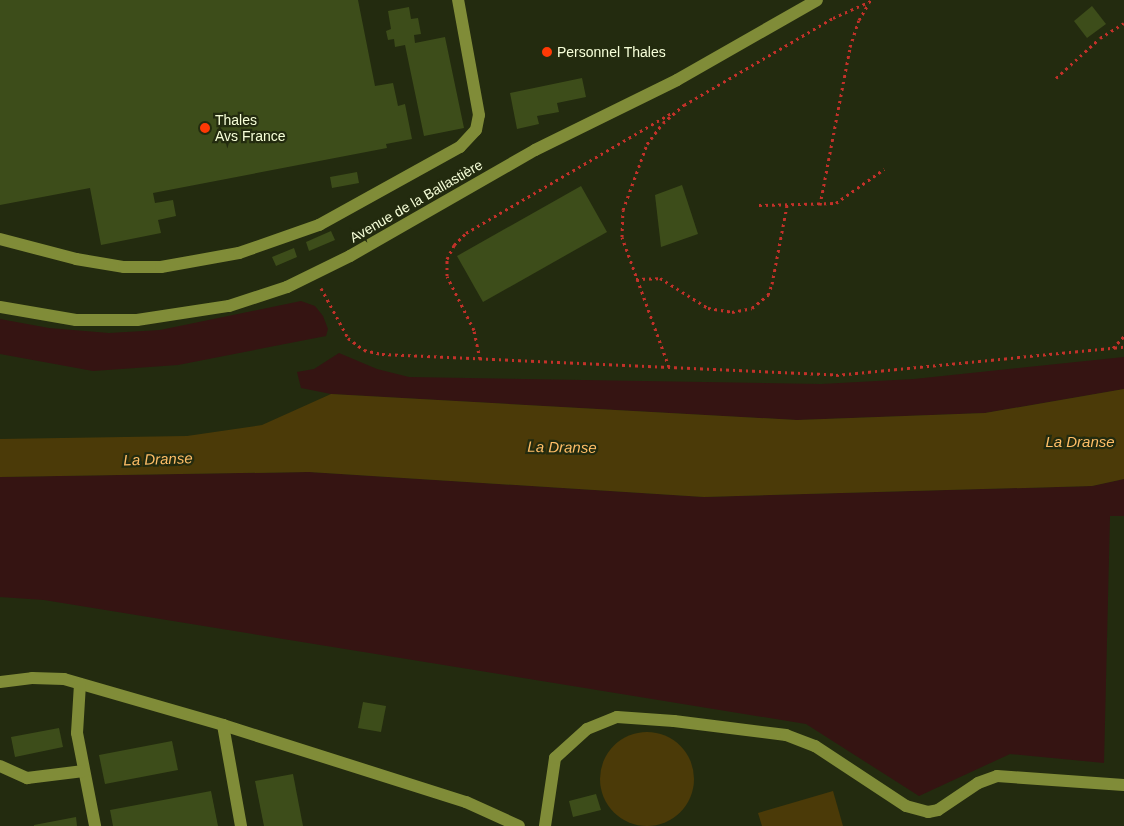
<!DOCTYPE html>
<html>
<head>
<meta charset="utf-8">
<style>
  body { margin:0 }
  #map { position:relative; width:1124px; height:826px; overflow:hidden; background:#232b0f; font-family:Arial,sans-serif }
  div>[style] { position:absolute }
  .green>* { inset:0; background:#351412 }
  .water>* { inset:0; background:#4b3a08 }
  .round { border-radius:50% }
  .building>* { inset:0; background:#3d4d1a }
  .path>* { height:3px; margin-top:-1.5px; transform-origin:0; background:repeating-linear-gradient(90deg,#c33129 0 2.5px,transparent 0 6.5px) }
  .minor>* { height:12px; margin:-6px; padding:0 6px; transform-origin:6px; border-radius:6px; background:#808c38 }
  .dots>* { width:14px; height:14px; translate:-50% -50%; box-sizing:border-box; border:2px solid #232b0f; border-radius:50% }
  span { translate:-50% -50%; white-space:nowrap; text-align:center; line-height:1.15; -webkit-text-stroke:4.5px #232b0f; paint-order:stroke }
  .poi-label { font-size:14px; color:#f7ffd9 }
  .left { translate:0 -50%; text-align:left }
  .street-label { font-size:14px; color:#f7ffd9 }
  .water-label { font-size:15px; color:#ffbe67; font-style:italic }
</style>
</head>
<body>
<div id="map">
  <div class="green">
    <i style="clip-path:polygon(301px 301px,315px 306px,323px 316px,328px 329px,326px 336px,178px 365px,93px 371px,0 354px,0 319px,49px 328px,109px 333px,160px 330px)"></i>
    <i style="clip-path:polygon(339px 353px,377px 369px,409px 377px,821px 384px,914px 379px,1124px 357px,1124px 389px,985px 413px,797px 420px,331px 394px,301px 388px,297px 372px,314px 369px)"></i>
    <i style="clip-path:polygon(309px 472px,704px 497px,1092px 486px,1124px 479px,1124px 516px,1110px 516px,1104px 763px,1010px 754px,919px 796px,806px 724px,44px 600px,0 597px,0 477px)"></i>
  </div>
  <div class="water">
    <i style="clip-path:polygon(1124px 389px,1124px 479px,1092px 486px,704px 497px,309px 472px,0 477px,0 439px,187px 436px,262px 425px,331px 394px,797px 420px,985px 413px)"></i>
    <i class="round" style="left:600px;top:732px;width:94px;height:94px"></i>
    <i style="clip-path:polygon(833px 791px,843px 826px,762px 826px,758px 813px)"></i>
  </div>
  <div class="building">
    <i style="clip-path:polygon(0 0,358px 0,375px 86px,393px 83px,398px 106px,405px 104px,412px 139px,386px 144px,387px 148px,153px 193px,155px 203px,173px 200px,176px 216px,158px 220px,161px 233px,101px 245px,90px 188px,0 205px)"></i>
    <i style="clip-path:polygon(1092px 6px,1106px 24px,1087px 38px,1074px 21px)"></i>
    <i style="clip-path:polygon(409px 7px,411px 19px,418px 18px,421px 34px,414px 35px,415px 43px,445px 37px,464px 128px,424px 136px,405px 45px,395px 47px,394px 39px,388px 40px,386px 31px,391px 29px,388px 11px)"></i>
    <i style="clip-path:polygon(582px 78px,586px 97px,557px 103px,559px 112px,537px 116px,539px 124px,517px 129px,510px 93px)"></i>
    <i style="clip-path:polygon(357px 172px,359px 183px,332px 188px,330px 177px)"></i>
    <i style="clip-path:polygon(682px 185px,698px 234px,661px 247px,655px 195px)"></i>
    <i style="clip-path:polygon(581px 186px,607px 232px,483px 302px,457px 256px)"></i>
    <i style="clip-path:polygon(331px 231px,335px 240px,309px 251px,306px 242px)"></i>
    <i style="clip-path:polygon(294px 248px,297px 257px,276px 266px,272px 257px)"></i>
    <i style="clip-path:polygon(363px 702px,386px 706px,381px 732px,358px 728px)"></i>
    <i style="clip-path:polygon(59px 728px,63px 747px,15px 757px,11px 737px)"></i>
    <i style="clip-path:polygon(172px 741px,178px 770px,105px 784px,99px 755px)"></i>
    <i style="clip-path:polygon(293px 774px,303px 826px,264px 826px,255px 781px)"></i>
    <i style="clip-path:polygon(211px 791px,218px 826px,113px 826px,110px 810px)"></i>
    <i style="clip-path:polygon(596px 794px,601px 810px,573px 817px,569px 801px)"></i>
    <i style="clip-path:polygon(76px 817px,77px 826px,34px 826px,34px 825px)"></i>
  </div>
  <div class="path">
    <i style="left:1056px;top:78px;width:59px;rotate:-42.3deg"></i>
    <i style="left:1100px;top:38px;width:28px;rotate:-32deg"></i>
    <i style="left:759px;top:205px;width:77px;rotate:-1.5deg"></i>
    <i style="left:836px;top:203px;width:59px;rotate:-35.3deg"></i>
    <i style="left:820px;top:205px;width:161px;rotate:-79.2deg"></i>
    <i style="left:850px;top:47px;width:28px;rotate:-72deg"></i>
    <i style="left:859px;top:20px;width:20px;rotate:-60deg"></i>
    <i style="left:636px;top:279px;width:24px;rotate:-2deg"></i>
    <i style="left:660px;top:278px;width:57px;rotate:32deg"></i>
    <i style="left:708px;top:308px;width:24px;rotate:9deg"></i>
    <i style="left:732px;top:312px;width:20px;rotate:-11deg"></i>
    <i style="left:752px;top:308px;width:21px;rotate:-39deg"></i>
    <i style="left:768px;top:295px;width:12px;rotate:-70deg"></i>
    <i style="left:772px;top:284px;width:80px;rotate:-79.2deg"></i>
    <i style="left:321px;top:288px;width:57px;rotate:61.6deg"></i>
    <i style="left:348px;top:338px;width:20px;rotate:37deg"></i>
    <i style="left:364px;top:350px;width:18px;rotate:13deg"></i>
    <i style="left:382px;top:354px;width:454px;rotate:2.6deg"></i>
    <i style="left:836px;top:375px;width:289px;rotate:-5.6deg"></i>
    <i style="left:1113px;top:348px;width:16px;rotate:-47deg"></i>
    <i style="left:480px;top:359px;width:30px;rotate:-102deg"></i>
    <i style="left:474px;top:330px;width:60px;rotate:-116.6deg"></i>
    <i style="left:447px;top:276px;width:17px;rotate:-90deg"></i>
    <i style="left:447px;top:259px;width:16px;rotate:-63deg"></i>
    <i style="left:454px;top:245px;width:17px;rotate:-45deg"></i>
    <i style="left:466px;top:233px;width:238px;rotate:-30.3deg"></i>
    <i style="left:669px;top:367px;width:138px;rotate:-109.9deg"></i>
    <i style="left:622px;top:237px;width:27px;rotate:-88deg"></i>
    <i style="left:623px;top:210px;width:70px;rotate:-70deg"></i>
    <i style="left:647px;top:144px;width:26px;rotate:-53deg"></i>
    <i style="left:663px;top:123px;width:28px;rotate:-41deg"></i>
    <i style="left:684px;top:105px;width:173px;rotate:-30.3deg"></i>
    <i style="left:833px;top:18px;width:44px;rotate:-24.2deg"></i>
  </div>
  <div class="minor">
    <i style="left:0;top:239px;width:79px;rotate:14.7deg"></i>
    <i style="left:76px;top:259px;width:49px;rotate:9.5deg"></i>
    <i style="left:124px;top:267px;width:37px"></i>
    <i style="left:161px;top:267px;width:79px;rotate:-10.2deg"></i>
    <i style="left:239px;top:253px;width:85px;rotate:-19.3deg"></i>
    <i style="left:319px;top:225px;width:161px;rotate:-29deg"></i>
    <i style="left:460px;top:147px;width:23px;rotate:-47deg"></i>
    <i style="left:476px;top:130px;width:15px;rotate:-79deg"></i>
    <i style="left:479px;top:115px;width:117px;rotate:-100.3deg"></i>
    <i style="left:0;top:307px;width:77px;rotate:9.7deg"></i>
    <i style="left:76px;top:320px;width:61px"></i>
    <i style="left:137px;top:320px;width:93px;rotate:-8.7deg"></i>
    <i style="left:229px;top:306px;width:61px;rotate:-18.1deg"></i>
    <i style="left:287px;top:287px;width:70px;rotate:-26.2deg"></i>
    <i style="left:350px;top:256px;width:213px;rotate:-29.8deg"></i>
    <i style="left:535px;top:150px;width:158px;rotate:-26.2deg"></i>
    <i style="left:677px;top:80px;width:161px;rotate:-29.7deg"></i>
    <i style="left:0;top:682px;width:32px;rotate:-7deg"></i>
    <i style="left:32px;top:678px;width:32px;rotate:2deg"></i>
    <i style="left:64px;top:679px;width:166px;rotate:16.1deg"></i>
    <i style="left:223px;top:725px;width:255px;rotate:17.6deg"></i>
    <i style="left:466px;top:802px;width:58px;rotate:24.4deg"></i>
    <i style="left:80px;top:684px;width:49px;rotate:93.5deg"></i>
    <i style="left:77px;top:733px;width:95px;rotate:79deg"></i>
    <i style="left:223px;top:725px;width:103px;rotate:79.9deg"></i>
    <i style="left:0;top:766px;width:30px;rotate:24deg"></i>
    <i style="left:27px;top:778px;width:57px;rotate:-7deg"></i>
    <i style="left:545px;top:826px;width:69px;rotate:-81.6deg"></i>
    <i style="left:555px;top:758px;width:43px;rotate:-42.2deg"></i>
    <i style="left:587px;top:729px;width:32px;rotate:-22deg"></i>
    <i style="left:617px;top:717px;width:57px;rotate:4deg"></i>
    <i style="left:674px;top:721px;width:113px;rotate:7.1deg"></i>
    <i style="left:786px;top:735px;width:31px;rotate:21deg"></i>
    <i style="left:815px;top:746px;width:109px;rotate:33.4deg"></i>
    <i style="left:906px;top:806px;width:23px;rotate:15deg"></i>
    <i style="left:928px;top:812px;width:10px;rotate:-11deg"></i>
    <i style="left:938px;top:810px;width:48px;rotate:-34deg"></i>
    <i style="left:978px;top:783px;width:20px;rotate:-20deg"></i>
    <i style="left:997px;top:776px;width:127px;rotate:4.1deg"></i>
  </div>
  <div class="dots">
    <i style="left:547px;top:52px;background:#ff3905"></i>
    <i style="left:205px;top:128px;background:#ff3905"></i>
  </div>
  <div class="poi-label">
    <span class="left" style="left:557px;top:52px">Personnel Thales</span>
    <span class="left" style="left:215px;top:128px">Thales<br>Avs France</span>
  </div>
  <div class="street-label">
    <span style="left:416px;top:201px;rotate:-30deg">Avenue de la Ballastière</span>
  </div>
  <div class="water-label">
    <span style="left:1080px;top:442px">La Dranse</span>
    <span style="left:562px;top:447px;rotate:1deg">La Dranse</span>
    <span style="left:158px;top:459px;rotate:-2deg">La Dranse</span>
  </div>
</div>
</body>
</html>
